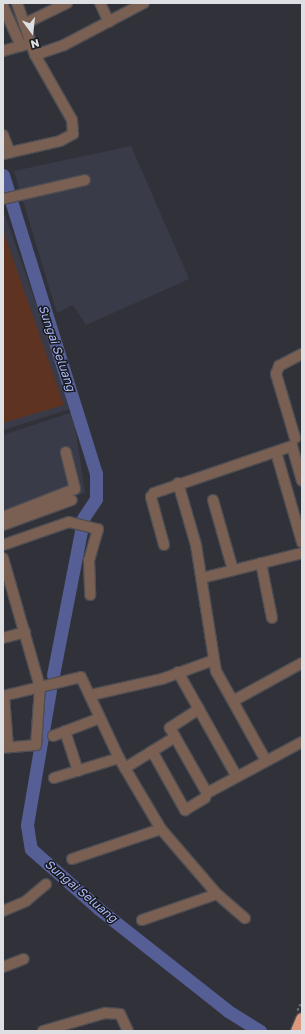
<!DOCTYPE html>
<html>
<head>
<meta charset="utf-8">
<style>
  body { margin:0 }
  #map { position:relative; width:305px; height:1034px; overflow:hidden; background:#313239; font-family:"Golos Text",sans-serif }
  div>[style] { position:absolute }
  .built>* { inset:0; background:#393b48 }
  .green>* { inset:0; background:#5f3321 }
  .river>* { height:13px; margin:-6.5px; padding:0 6.5px; transform-origin:6.5px; border-radius:6.5px; background:#555e95 }
  .path>* { height:1.5px; margin-top:-0.75px; transform-origin:0; background:repeating-linear-gradient(90deg,#6e6f75 0 3px,transparent 0 5px) }
  .roads { filter:drop-shadow(1px 0 #4d4e54) drop-shadow(-1px 0 #4d4e54) drop-shadow(0 1px #4d4e54) drop-shadow(0 -1px #4d4e54) }
  .minor>* { height:10px; margin:-5px; padding:0 5px; transform-origin:5px; border-radius:5px; background:#7a5f53 }
  .highway>* { height:12px; margin:-6px; padding:0 6px; transform-origin:6px; border-radius:6px; background:#dc997e }
  span { translate:-50% -50%; white-space:nowrap; text-align:center; line-height:1.15; -webkit-text-stroke:3px #191a1d; paint-order:stroke }
  .water-label { font-size:12px; color:#adbafc; font-style:italic }
  .frame { position:absolute; inset:0; border:4px solid #dedfe3; pointer-events:none }
  .north { position:absolute; left:12px; top:12px; width:40px; height:40px; -webkit-text-stroke:3px #191a1d; paint-order:stroke; rotate:165deg; font-size:11px; font-weight:700; line-height:16px; text-align:center; color:#dedfe3 }
  .north::after { content:''; display:block; margin:auto; width:14px; height:18px; background:#dedfe3; clip-path:polygon(50% 0,100% 100%,50% 72%,0 100%) }
</style>
</head>
<body>
<div id="map">
  <div class="built">
    <i style="clip-path:polygon(131px 146px,189px 279px,86px 325px,73px 305px,57px 313px,14px 171px)"></i>
    <i style="clip-path:polygon(3px 210px,73px 408px,3px 430px)"></i>
    <i style="clip-path:polygon(73px 412px,85px 493px,3px 521px,3px 435px)"></i>
  </div>
  <div class="green">
    <i style="clip-path:polygon(3px 230px,64px 405px,3px 423px)"></i>
  </div>
  <div class="river">
    <i style="left:3px;top:175px;width:312px;rotate:72.7deg"></i>
    <i style="left:96px;top:473px;width:26px;rotate:90deg"></i>
    <i style="left:96px;top:499px;width:23px;rotate:124deg"></i>
    <i style="left:53px;top:675px;width:147px;rotate:-79deg"></i>
    <i style="left:50px;top:690px;width:137px;rotate:99.7deg"></i>
    <i style="left:27px;top:825px;width:24px;rotate:81deg"></i>
    <i style="left:31px;top:849px;width:91px;rotate:41.4deg"></i>
    <i style="left:99px;top:909px;width:164px;rotate:38.3deg"></i>
    <i style="left:228px;top:1011px;width:38px;rotate:32deg"></i>
  </div>
  <div class="path">
    <i style="left:297px;top:1011px;width:11px;rotate:-63deg"></i>
  </div>
  <div class="roads">
    <div class="minor">
      <i style="left:100px;top:3px;width:21px;rotate:65deg"></i>
      <i style="left:3px;top:6px;width:44px;rotate:65.8deg"></i>
      <i style="left:24px;top:24px;width:48px;rotate:-26deg"></i>
      <i style="left:3px;top:51px;width:25px;rotate:-16deg"></i>
      <i style="left:35px;top:55px;width:31px;rotate:-19deg"></i>
      <i style="left:64px;top:45px;width:90px;rotate:-27.7deg"></i>
      <i style="left:3px;top:135px;width:19px;rotate:69deg"></i>
      <i style="left:3px;top:154px;width:58px;rotate:-12.8deg"></i>
      <i style="left:60px;top:141px;width:15px;rotate:-28deg"></i>
      <i style="left:73px;top:134px;width:14px;rotate:-94deg"></i>
      <i style="left:72px;top:120px;width:75px;rotate:-119.6deg"></i>
      <i style="left:35px;top:55px;width:55px;rotate:-109.1deg"></i>
      <i style="left:3px;top:199px;width:84px;rotate:-13deg"></i>
      <i style="left:295px;top:438px;width:67px;rotate:-106.5deg"></i>
      <i style="left:276px;top:374px;width:9px;rotate:-69deg"></i>
      <i style="left:279px;top:366px;width:26px;rotate:-28deg"></i>
      <i style="left:292px;top:446px;width:36px;rotate:74deg"></i>
      <i style="left:276px;top:452px;width:94px;rotate:73.9deg"></i>
      <i style="left:178px;top:483px;width:65px;rotate:73.8deg"></i>
      <i style="left:196px;top:545px;width:128px;rotate:81deg"></i>
      <i style="left:216px;top:671px;width:103px;rotate:60.9deg"></i>
      <i style="left:213px;top:500px;width:73px;rotate:74.1deg"></i>
      <i style="left:3px;top:517px;width:77px;rotate:-21.3deg"></i>
      <i style="left:75px;top:489px;width:38px;rotate:-104deg"></i>
      <i style="left:3px;top:525px;width:73px;rotate:-19.9deg"></i>
      <i style="left:3px;top:545px;width:70px;rotate:-19.2deg"></i>
      <i style="left:69px;top:522px;width:30px;rotate:14deg"></i>
      <i style="left:98px;top:529px;width:32px;rotate:106deg"></i>
      <i style="left:89px;top:560px;width:35px;rotate:88deg"></i>
      <i style="left:164px;top:545px;width:50px;rotate:-105.2deg"></i>
      <i style="left:151px;top:497px;width:5px;rotate:-53deg"></i>
      <i style="left:154px;top:493px;width:146px;rotate:-18.8deg"></i>
      <i style="left:3px;top:558px;width:134px;rotate:74deg"></i>
      <i style="left:40px;top:687px;width:58px;rotate:93.9deg"></i>
      <i style="left:36px;top:745px;width:33px;rotate:175deg"></i>
      <i style="left:261px;top:563px;width:56px;rotate:78.7deg"></i>
      <i style="left:202px;top:578px;width:103px;rotate:-14deg"></i>
      <i style="left:3px;top:638px;width:23px;rotate:-15deg"></i>
      <i style="left:178px;top:672px;width:120px;rotate:60.7deg"></i>
      <i style="left:91px;top:695px;width:73px;rotate:-12.7deg"></i>
      <i style="left:162px;top:679px;width:55px;rotate:-20.1deg"></i>
      <i style="left:3px;top:696px;width:80px;rotate:-13.7deg"></i>
      <i style="left:81px;top:677px;width:89px;rotate:64.9deg"></i>
      <i style="left:119px;top:758px;width:82px;rotate:59.4deg"></i>
      <i style="left:161px;top:829px;width:86px;rotate:49.3deg"></i>
      <i style="left:217px;top:894px;width:37px;rotate:41deg"></i>
      <i style="left:4px;top:696px;width:51px;rotate:85.5deg"></i>
      <i style="left:233px;top:701px;width:79px;rotate:-28.8deg"></i>
      <i style="left:199px;top:709px;width:35px;rotate:147deg"></i>
      <i style="left:170px;top:728px;width:75px;rotate:60.4deg"></i>
      <i style="left:65px;top:731px;width:42px;rotate:72deg"></i>
      <i style="left:53px;top:736px;width:50px;rotate:-21deg"></i>
      <i style="left:152px;top:751px;width:68px;rotate:60.8deg"></i>
      <i style="left:185px;top:810px;width:23px;rotate:-31deg"></i>
      <i style="left:205px;top:798px;width:5px;rotate:-68deg"></i>
      <i style="left:207px;top:793px;width:108px;rotate:-28.2deg"></i>
      <i style="left:125px;top:768px;width:59px;rotate:-31.8deg"></i>
      <i style="left:54px;top:778px;width:68px;rotate:-17.1deg"></i>
      <i style="left:72px;top:859px;width:94px;rotate:-18.6deg"></i>
      <i style="left:3px;top:911px;width:25px;rotate:-23deg"></i>
      <i style="left:26px;top:901px;width:26px;rotate:-40deg"></i>
      <i style="left:142px;top:920px;width:79px;rotate:-19.1deg"></i>
      <i style="left:3px;top:967px;width:22px;rotate:-21deg"></i>
      <i style="left:43px;top:1031px;width:65px;rotate:-16.2deg"></i>
      <i style="left:105px;top:1013px;width:15px;rotate:4deg"></i>
      <i style="left:120px;top:1014px;width:19px;rotate:65deg"></i>
    </div>
    <div class="highway">
      <i style="left:297px;top:1031px;width:13px;rotate:-67deg"></i>
    </div>
  </div>
  <div class="water-label">
    <span style="left:57px;top:348px;rotate:71deg">Sungai Seluang</span>
    <span style="left:81px;top:891px;rotate:40deg">Sungai Seluang</span>
  </div>
  <div class="frame"></div>
  <div class="north">N</div>
</div>
</body>
</html>
